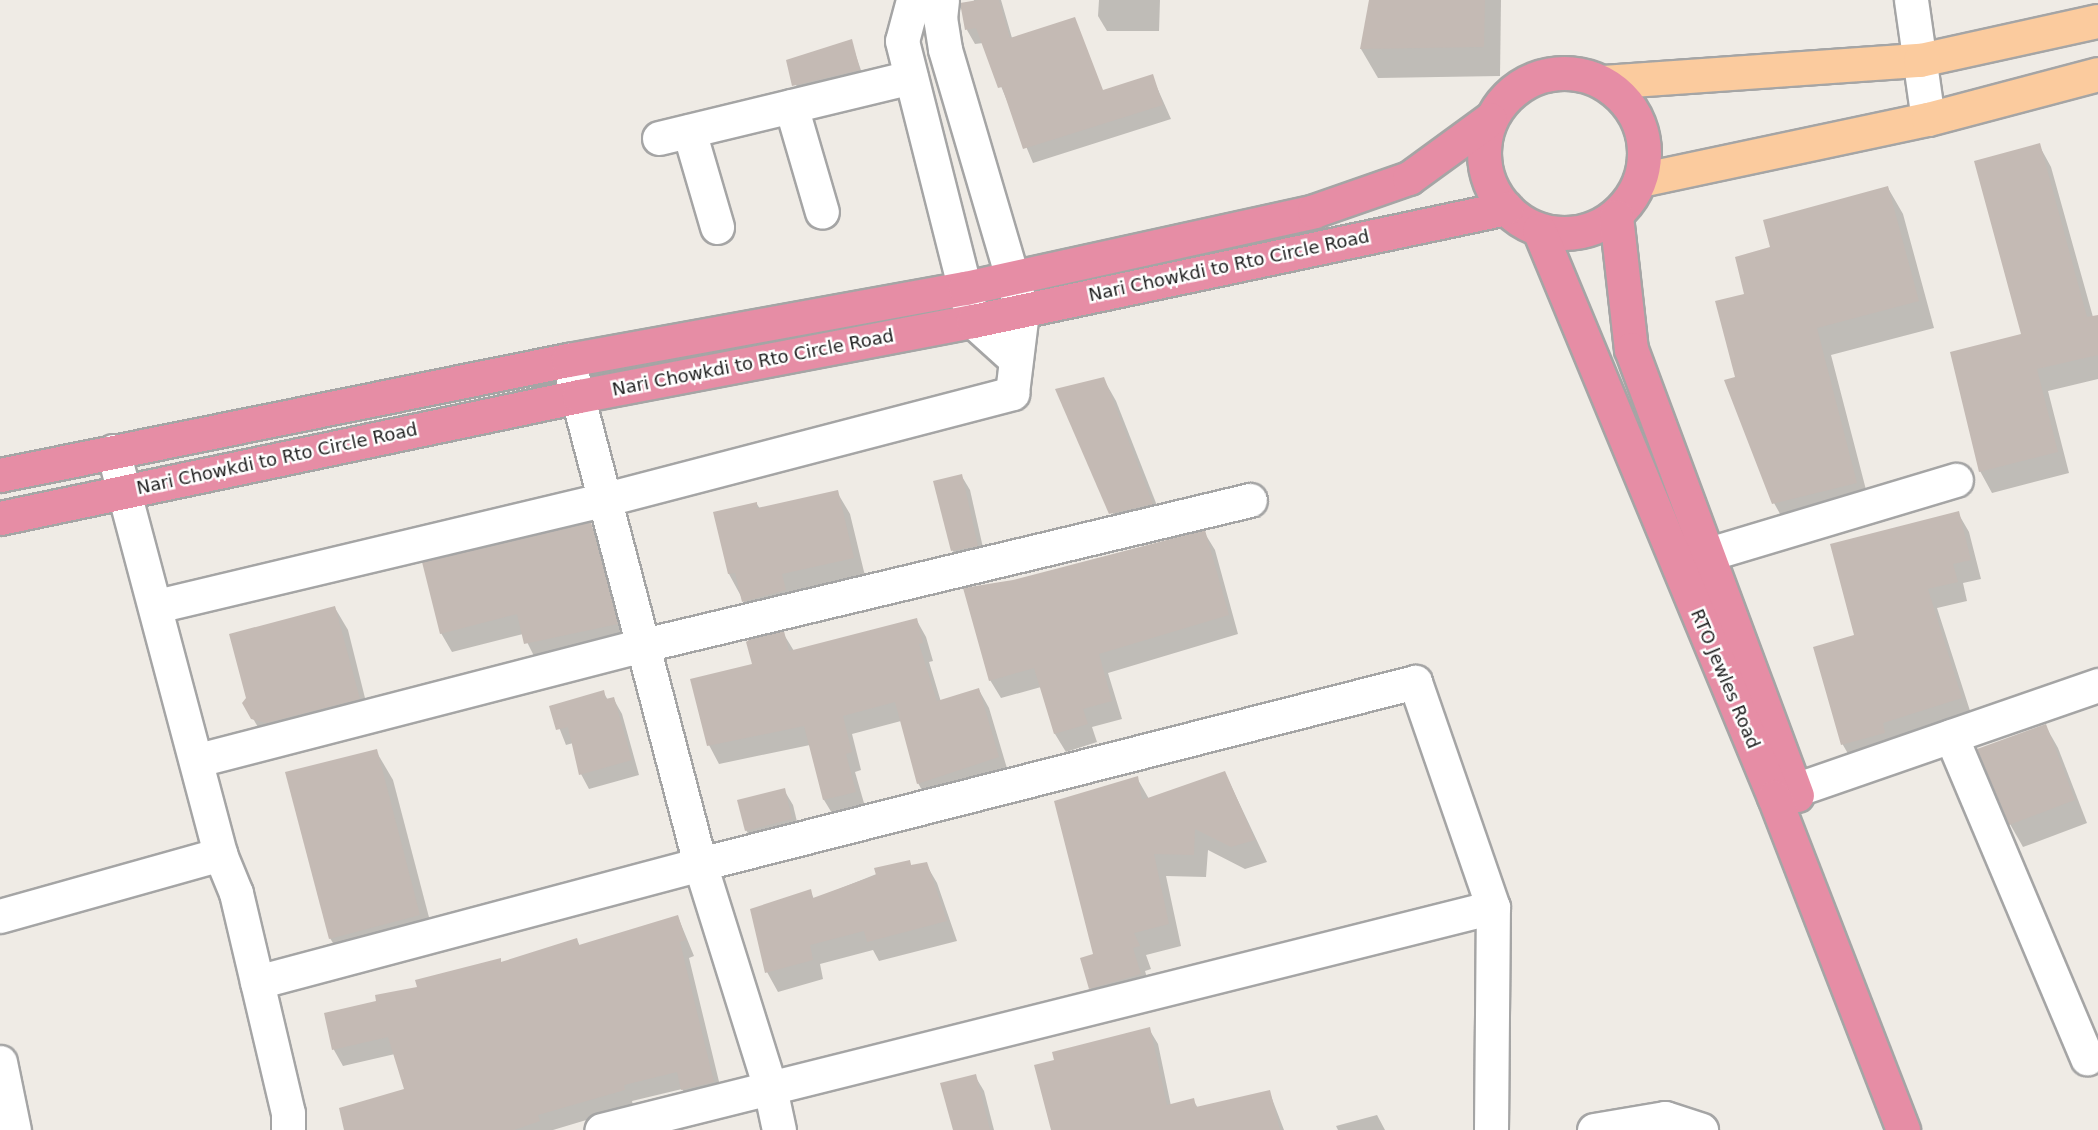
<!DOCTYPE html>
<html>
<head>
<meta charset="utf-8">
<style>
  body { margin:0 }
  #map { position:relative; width:2098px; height:1130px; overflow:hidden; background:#efebe5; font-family:"DejaVu Sans",sans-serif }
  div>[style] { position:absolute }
  .shadow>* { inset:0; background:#0003 }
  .building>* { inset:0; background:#c4bab4 }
  .roads { filter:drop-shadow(2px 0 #a5a5a5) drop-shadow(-2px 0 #a5a5a5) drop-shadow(0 2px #a5a5a5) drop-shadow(0 -2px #a5a5a5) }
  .minor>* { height:33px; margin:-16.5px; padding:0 16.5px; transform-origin:16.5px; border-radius:16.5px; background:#fff }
  .major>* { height:33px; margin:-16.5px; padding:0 16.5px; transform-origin:16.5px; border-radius:16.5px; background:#fbcb9e }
  .highway>* { height:33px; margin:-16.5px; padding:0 16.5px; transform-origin:16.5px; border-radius:16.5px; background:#e68da5 }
  .highway>.ring { margin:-16.5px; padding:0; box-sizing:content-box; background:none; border:33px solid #e68da5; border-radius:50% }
  span { translate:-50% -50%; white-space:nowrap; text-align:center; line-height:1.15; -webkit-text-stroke:5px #fff; paint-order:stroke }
  .street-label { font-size:18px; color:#1e1e1e }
</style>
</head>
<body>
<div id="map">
  <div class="shadow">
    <i style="clip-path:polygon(974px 0,1001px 0,1012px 38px,1074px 19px,1104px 97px,1152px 76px,1171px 119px,1033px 163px,983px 43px,975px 44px,967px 30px)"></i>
    <i style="clip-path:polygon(1099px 0,1160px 0,1159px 31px,1107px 31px,1098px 16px)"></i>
    <i style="clip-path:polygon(1370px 0,1501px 0,1500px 76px,1378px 78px,1361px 49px)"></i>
    <i style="clip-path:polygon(851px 41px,865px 82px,801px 98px,787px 61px)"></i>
    <i style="clip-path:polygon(2039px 145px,2051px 167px,2093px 317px,2098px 316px,2098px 379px,2048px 391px,2069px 473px,1992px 493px,1980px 471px,2023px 335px)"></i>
    <i style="clip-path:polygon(1888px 188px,1903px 214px,1934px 328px,1831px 355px,1871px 509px,1789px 530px,1774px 503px,1737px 378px,1746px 295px,1772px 248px)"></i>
    <i style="clip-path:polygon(1103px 378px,1116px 401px,1165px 526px,1123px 536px,1057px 390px)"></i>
    <i style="clip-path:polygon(961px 475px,970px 490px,986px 561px,961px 566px,953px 551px,935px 482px)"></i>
    <i style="clip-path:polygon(837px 492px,850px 514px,866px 580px,756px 624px,729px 574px,715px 513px,757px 504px,760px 509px)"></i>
    <i style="clip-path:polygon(1958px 513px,1969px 532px,1981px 579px,1963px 583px,1967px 601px,1937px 608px,1972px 717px,1854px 764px,1843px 745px,1814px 648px,1856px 636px)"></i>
    <i style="clip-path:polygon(590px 524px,601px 542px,628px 643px,537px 662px,523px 634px,452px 652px,441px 633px)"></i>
    <i style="clip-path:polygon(1204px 532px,1215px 550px,1238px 634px,1108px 673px,1122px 719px,1092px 727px,1097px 742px,1066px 752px,1055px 734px,1041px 687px,1001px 698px,990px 680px,1013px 581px)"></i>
    <i style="clip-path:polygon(335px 608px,348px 630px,371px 722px,266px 741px,244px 703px)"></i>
    <i style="clip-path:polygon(916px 619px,926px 637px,933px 661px,929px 662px,941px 702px,979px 690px,989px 708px,1009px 775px,928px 801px,918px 783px,901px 721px,852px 734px,861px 770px,855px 772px,866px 810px,835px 818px,824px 800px,810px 745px,719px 764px,709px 745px,754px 665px,783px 633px,794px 651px)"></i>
    <i style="clip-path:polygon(603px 692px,608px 700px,613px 698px,622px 714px,639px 775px,589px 789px,581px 774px,573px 743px,566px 745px,551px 707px)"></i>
    <i style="clip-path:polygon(2045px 725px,2058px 748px,2087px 823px,2023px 847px,2010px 824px)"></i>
    <i style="clip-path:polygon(376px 751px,393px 780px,436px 944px,347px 967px,330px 938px)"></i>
    <i style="clip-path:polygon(1225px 773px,1267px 862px,1245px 869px,1208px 850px,1206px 877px,1166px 876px,1181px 946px,1146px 955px,1151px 969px,1145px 971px,1153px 997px,1103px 1011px,1090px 988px,1095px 955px,1137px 778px,1149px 799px)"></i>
    <i style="clip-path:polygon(784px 790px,793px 805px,800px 834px,755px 845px,746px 830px)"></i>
    <i style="clip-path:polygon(909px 861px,912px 867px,926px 864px,937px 883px,957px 941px,879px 961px,873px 950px,820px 964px,823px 979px,778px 992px,767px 972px,810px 891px,814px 899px)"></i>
    <i style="clip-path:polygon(678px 917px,694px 956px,689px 958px,723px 1098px,692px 1105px,682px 1089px,632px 1101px,633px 1106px,553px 1130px,346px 1130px,406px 1090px,395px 1054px,343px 1066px,334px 1050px,326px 1014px,378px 1002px,500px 960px,502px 963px,576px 939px,580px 946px)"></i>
    <i style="clip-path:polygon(1149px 1029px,1158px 1044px,1171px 1106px,1193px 1100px,1198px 1108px,1269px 1091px,1284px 1130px,1052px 1130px)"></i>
    <i style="clip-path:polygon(975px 1076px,984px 1091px,994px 1130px,955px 1130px)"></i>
    <i style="clip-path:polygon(1377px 1115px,1385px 1130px,1338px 1130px,1336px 1126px)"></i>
  </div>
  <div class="building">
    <i style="clip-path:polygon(978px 0,999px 0,1010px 38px,1075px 17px,1103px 90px,1153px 74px,1163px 105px,1023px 149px,1002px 87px,998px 88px,976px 28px,965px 30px,960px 3px)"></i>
    <i style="clip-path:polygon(1369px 0,1485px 0,1484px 47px,1360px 49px)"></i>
    <i style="clip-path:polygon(852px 39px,860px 70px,792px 86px,786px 60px)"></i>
    <i style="clip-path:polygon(2040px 143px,2087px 317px,2098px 315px,2098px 355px,2037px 369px,2058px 452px,1979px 472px,1950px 352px,2021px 334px,1974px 161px)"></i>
    <i style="clip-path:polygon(1888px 186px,1919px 301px,1817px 328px,1857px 483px,1772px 504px,1724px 380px,1735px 377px,1715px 301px,1744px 294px,1735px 257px,1770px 247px,1763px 220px)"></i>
    <i style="clip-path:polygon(1104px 377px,1153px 504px,1109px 514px,1055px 389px)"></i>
    <i style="clip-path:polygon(962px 474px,978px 546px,951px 551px,933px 481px)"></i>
    <i style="clip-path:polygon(838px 490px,854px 558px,782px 574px,786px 590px,742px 602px,735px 573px,728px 574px,713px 512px,757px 502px,757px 508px)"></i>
    <i style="clip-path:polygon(1959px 511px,1971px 560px,1953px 564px,1958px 582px,1928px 589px,1962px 698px,1883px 723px,1885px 733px,1841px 745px,1813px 647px,1854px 635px,1830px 544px)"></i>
    <i style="clip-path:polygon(591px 522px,618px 624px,524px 644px,517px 614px,440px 634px,422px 562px)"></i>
    <i style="clip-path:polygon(1205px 530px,1229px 615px,1099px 654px,1112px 701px,1083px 709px,1088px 724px,1054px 734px,1034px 668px,989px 681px,963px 588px,1013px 580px)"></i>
    <i style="clip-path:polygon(335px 606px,360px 699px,266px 723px,251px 719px,242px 703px,246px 698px,229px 634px)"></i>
    <i style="clip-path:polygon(917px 618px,923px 643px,919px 644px,937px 701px,979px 688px,999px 757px,917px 784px,895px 702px,843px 716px,852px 752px,846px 754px,856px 792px,823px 800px,804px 726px,707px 746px,690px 679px,752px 664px,746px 642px,750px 639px,784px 631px,789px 651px)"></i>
    <i style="clip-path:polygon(604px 690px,606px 699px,614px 697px,632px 760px,579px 775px,568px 727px,556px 730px,549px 706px)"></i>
    <i style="clip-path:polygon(2046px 724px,2075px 800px,2009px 825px,1977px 749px)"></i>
    <i style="clip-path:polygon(377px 749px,420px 915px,329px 939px,285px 772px)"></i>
    <i style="clip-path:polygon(1225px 771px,1255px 840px,1231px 847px,1195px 829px,1194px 855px,1154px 854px,1169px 924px,1134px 933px,1140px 946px,1133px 948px,1141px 974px,1089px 989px,1080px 958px,1093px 954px,1054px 801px,1138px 776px,1142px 800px)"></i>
    <i style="clip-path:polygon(785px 788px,792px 819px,745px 831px,737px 800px)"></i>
    <i style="clip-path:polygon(910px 860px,911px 865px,927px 862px,947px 921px,867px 942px,864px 931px,810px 945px,813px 960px,765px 973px,750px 909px,811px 889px,813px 898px,876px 875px,874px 868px)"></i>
    <i style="clip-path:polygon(678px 915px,686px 940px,680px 942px,714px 1082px,681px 1090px,677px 1072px,624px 1085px,625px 1090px,538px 1115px,540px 1121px,514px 1130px,344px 1130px,339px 1108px,404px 1089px,388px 1037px,332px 1050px,324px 1013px,376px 1001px,375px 995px,417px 987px,415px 980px,501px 958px,501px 962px,577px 938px,579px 945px)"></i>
    <i style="clip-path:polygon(1150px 1027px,1167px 1105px,1194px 1098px,1196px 1107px,1270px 1090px,1280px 1130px,1051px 1130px,1034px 1065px,1054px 1060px,1052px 1052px)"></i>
    <i style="clip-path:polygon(976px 1074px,990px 1130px,953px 1130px,940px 1083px)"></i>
  </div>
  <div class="roads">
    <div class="minor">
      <i style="left:913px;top:0;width:42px;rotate:105deg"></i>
      <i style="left:902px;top:41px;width:289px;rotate:75.8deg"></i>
      <i style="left:973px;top:321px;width:57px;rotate:42.1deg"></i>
      <i style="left:1911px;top:0;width:120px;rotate:81.9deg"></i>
      <i style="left:791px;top:106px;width:110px;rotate:73.7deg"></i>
      <i style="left:689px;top:131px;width:100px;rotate:73.7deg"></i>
      <i style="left:659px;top:138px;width:259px;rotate:-13.6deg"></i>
      <i style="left:568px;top:360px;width:521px;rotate:75.32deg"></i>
      <i style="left:700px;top:864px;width:235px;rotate:72.6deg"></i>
      <i style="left:770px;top:1088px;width:43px;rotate:77.9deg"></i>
      <i style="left:113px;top:451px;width:417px;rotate:75.1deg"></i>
      <i style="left:220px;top:854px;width:42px;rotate:67.7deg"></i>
      <i style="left:236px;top:893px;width:226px;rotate:76.7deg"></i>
      <i style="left:288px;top:1113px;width:17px;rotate:90deg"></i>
      <i style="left:1682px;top:562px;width:286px;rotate:-16.7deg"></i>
      <i style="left:157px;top:606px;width:462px;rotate:-13.4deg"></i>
      <i style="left:606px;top:499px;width:420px;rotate:-14.6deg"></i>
      <i style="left:1012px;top:393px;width:83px;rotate:-83deg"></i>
      <i style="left:1022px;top:311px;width:273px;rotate:-106.4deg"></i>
      <i style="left:945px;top:49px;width:30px;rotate:-99deg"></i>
      <i style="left:940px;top:19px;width:19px;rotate:-84deg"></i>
      <i style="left:1951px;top:736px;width:350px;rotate:67.1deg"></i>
      <i style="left:198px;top:760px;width:461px;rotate:-14.5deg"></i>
      <i style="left:644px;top:645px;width:623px;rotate:-13.46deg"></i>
      <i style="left:1795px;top:790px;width:321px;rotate:-19.1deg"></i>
      <i style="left:0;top:916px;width:229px;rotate:-15.7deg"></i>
      <i style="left:257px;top:982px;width:458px;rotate:-14.9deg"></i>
      <i style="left:700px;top:864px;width:738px;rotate:-14.28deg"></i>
      <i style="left:1415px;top:682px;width:238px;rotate:70.9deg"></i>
      <i style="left:1493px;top:907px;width:919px;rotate:165.96deg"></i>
      <i style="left:0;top:1062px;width:69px;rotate:78.4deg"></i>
      <i style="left:1491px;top:1130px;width:223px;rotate:-89.5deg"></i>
      <i style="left:1594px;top:1130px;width:72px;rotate:-9.6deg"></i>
      <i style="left:1665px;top:1118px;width:38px;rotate:18deg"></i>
    </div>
    <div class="major">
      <i style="left:1603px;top:82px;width:318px;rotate:-4deg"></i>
      <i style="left:1920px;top:60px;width:182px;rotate:-12.4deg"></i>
      <i style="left:1640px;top:180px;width:294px;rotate:-12deg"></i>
      <i style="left:1928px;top:119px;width:176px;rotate:-14.8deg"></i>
    </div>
    <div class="highway">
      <i class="ring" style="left:1484px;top:73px;width:127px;height:127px"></i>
      <i style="left:1616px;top:216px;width:134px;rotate:83.6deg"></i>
      <i style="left:1631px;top:349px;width:476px;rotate:69.6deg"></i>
      <i style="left:1539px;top:230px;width:614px;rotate:67.49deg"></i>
      <i style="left:1774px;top:797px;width:357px;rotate:68.8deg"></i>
      <i style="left:0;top:475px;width:580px;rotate:-11.45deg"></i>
      <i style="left:568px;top:360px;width:403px;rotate:-10.3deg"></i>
      <i style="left:965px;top:288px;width:357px;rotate:-12.4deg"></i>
      <i style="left:1314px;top:211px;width:101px;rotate:-19.2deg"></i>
      <i style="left:1409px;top:178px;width:100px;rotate:-36.1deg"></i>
      <i style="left:0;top:518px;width:592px;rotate:-11.9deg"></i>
      <i style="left:579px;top:396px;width:401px;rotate:-10.8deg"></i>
      <i style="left:973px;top:321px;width:545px;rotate:-11.97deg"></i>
    </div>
  </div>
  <div class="street-label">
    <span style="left:1229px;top:266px;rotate:-12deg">Nari Chowkdi to Rto Circle Road</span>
    <span style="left:753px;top:363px;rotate:-11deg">Nari Chowkdi to Rto Circle Road</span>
    <span style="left:277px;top:459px;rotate:-12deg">Nari Chowkdi to Rto Circle Road</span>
    <span style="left:1725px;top:679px;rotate:67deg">RTO Jewles Road</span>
  </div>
</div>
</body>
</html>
